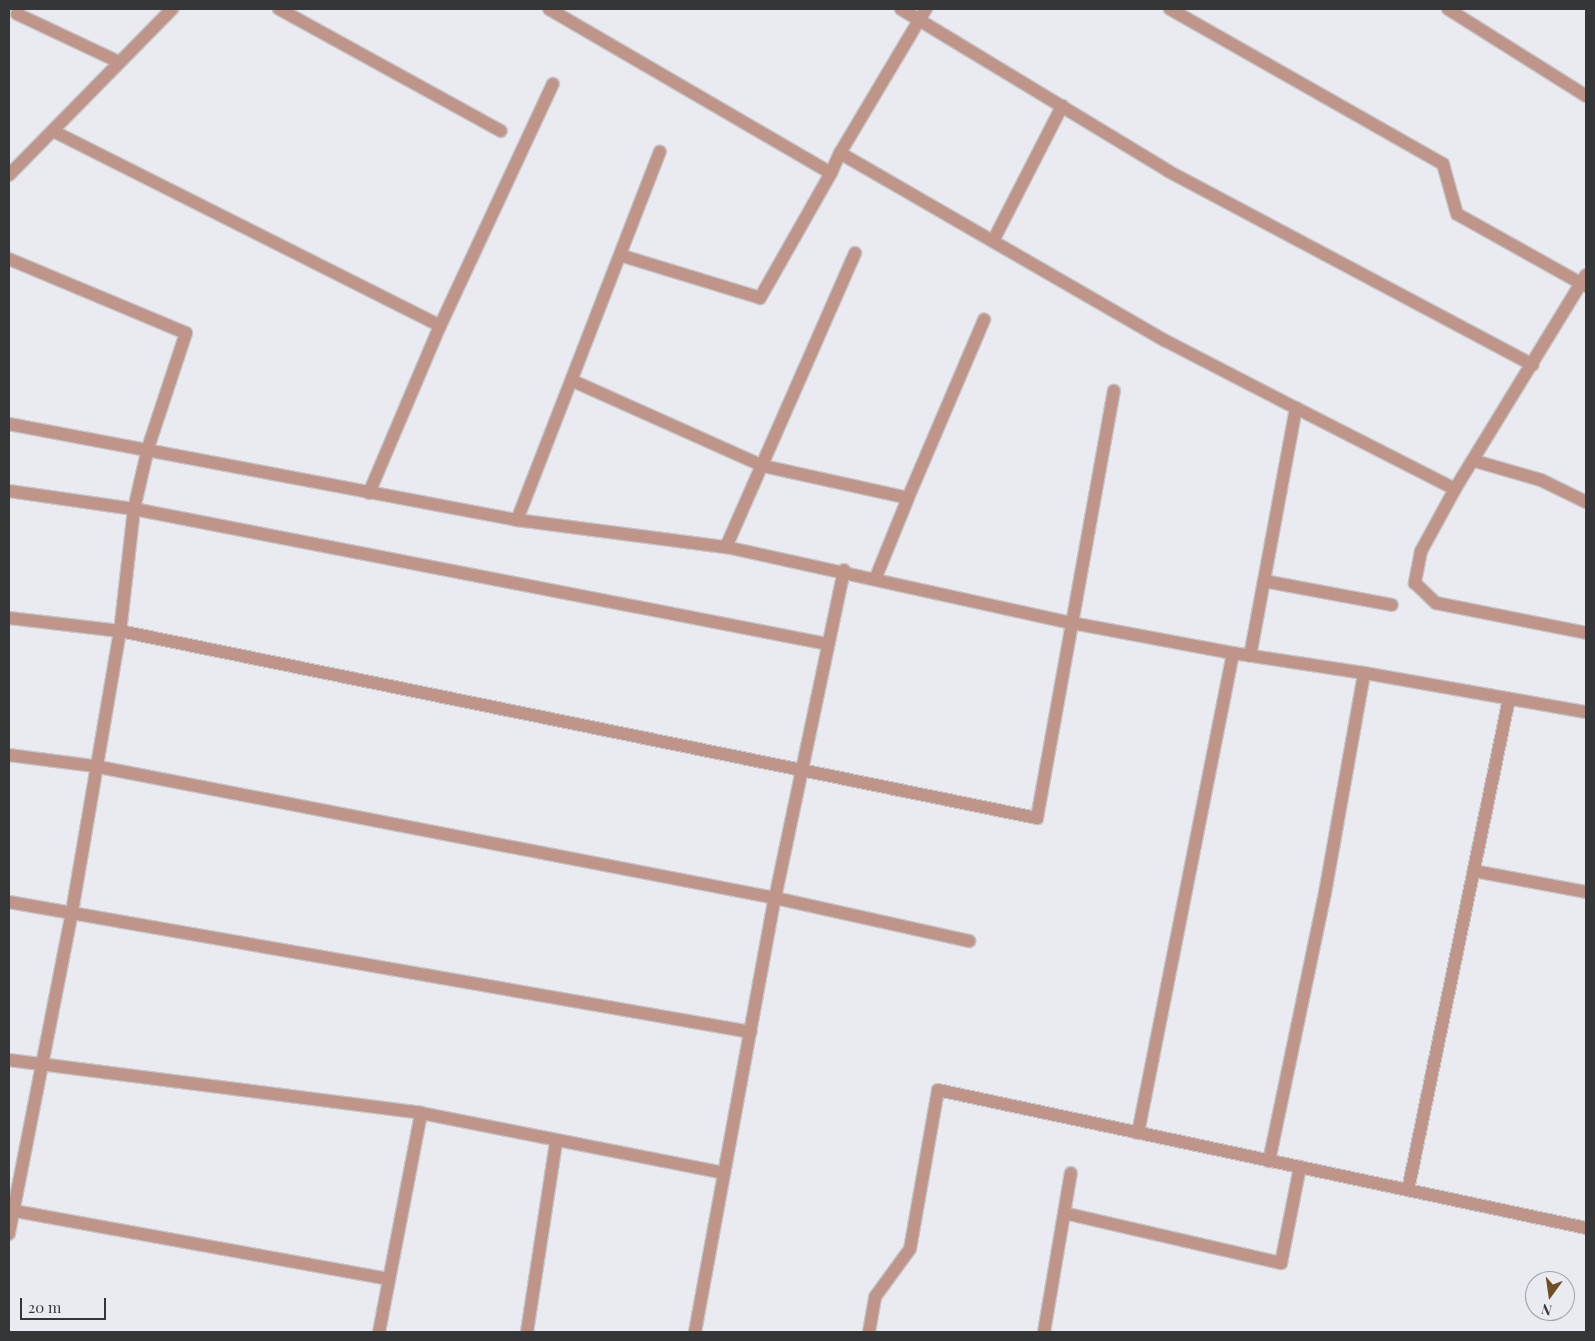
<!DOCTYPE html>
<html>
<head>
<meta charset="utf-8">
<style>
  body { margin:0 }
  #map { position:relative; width:1595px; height:1341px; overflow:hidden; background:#e9ebf0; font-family:"Playfair Display",serif }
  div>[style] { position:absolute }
  .roads { filter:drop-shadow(1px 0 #c5c7cb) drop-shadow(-1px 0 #c5c7cb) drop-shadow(0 1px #c5c7cb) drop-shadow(0 -1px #c5c7cb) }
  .minor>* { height:12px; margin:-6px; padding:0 6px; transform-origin:6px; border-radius:6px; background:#c09589 }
  .tertiary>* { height:12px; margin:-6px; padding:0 6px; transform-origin:6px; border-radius:6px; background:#c09589 }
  span { translate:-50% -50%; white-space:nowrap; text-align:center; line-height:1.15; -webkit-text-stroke:4.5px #e9ebf0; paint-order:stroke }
  .frame { position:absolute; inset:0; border:10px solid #353637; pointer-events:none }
  .north { position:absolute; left:1525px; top:1271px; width:50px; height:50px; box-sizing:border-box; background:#e9ebf0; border:1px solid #a1a3a6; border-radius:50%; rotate:194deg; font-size:14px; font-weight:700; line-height:20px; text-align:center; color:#353637 }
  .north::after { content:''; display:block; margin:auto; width:18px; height:22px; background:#6e4f24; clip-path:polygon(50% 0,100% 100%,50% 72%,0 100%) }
  .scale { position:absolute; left:20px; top:1298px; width:86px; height:22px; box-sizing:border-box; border:2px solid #353637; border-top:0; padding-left:6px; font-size:15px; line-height:18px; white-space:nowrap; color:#353637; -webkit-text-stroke:4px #e9ebf0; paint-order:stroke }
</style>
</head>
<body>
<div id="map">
  <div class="roads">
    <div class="minor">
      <i style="left:279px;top:9px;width:253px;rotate:28.8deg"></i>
      <i style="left:549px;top:9px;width:326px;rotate:30.2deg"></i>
      <i style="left:831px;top:173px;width:22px;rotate:-66deg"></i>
      <i style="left:840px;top:153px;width:376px;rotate:30deg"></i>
      <i style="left:1166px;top:341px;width:146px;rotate:27.3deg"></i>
      <i style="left:1296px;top:408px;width:252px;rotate:100.5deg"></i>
      <i style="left:901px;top:9px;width:312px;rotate:31.2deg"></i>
      <i style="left:1168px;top:171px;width:413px;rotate:28deg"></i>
      <i style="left:1170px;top:9px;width:314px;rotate:29.6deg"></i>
      <i style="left:1443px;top:164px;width:52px;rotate:74.4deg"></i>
      <i style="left:1457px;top:214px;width:148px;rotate:29.2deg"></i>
      <i style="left:1448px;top:9px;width:163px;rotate:32.2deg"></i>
      <i style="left:17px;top:14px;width:113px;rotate:25.2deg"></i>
      <i style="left:53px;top:131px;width:433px;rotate:26.7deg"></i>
      <i style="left:840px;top:153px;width:168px;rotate:-59.2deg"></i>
      <i style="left:993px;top:241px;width:152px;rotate:-62.9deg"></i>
      <i style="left:623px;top:256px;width:143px;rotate:17deg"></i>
      <i style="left:760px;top:298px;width:144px;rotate:-60.4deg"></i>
      <i style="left:9px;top:259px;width:192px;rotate:22.7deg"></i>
      <i style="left:186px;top:333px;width:121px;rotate:108.3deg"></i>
      <i style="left:148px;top:448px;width:63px;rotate:102.9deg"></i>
      <i style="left:134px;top:509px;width:123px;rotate:96.5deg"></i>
      <i style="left:120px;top:631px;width:285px;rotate:99.7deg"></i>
      <i style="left:72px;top:912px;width:328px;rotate:101.1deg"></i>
      <i style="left:1586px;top:275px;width:251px;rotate:121.5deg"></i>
      <i style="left:1455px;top:489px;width:71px;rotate:118.7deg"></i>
      <i style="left:1421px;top:551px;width:33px;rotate:101deg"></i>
      <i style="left:1415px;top:583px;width:29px;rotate:44deg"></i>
      <i style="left:1436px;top:603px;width:153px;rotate:11.3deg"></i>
      <i style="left:573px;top:381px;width:208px;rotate:24.1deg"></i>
      <i style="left:763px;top:466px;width:148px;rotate:12.4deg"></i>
      <i style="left:908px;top:498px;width:194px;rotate:-66.9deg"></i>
      <i style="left:1296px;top:408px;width:178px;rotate:27deg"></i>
      <i style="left:9px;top:424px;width:517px;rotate:10.7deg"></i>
      <i style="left:517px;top:520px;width:211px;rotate:7.4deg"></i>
      <i style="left:726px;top:547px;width:354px;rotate:12.4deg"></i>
      <i style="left:1072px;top:623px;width:164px;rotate:10.6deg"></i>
      <i style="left:1475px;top:461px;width:69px;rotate:16.1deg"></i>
      <i style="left:1541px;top:480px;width:50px;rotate:26.1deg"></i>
      <i style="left:9px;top:491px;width:126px;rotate:8.2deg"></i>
      <i style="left:134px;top:509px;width:707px;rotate:11.01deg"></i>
      <i style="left:369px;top:493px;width:181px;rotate:-67deg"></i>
      <i style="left:440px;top:326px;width:267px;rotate:-65deg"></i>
      <i style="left:517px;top:520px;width:395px;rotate:-68.8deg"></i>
      <i style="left:726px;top:547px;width:321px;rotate:-66.3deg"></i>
      <i style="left:876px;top:577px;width:85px;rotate:-67.9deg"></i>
      <i style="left:1264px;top:581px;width:130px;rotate:10.6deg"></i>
      <i style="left:9px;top:618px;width:112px;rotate:6.7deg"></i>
      <i style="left:120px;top:631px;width:936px;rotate:11.53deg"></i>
      <i style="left:1037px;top:818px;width:434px;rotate:-79.8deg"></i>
      <i style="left:9px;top:755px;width:86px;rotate:7.4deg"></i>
      <i style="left:94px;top:766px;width:694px;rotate:10.97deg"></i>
      <i style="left:775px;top:898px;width:199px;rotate:12.5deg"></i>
      <i style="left:1474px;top:871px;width:114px;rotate:10.6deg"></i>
      <i style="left:9px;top:902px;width:753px;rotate:9.94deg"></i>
      <i style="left:9px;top:1060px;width:415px;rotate:7.3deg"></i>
      <i style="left:421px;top:1113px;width:309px;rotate:11.2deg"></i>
      <i style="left:1138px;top:1133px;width:489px;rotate:-78.8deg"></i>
      <i style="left:1233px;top:653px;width:133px;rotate:8.7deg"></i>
      <i style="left:1269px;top:1161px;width:274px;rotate:-78.2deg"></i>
      <i style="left:1325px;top:893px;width:223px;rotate:-79.9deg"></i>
      <i style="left:1364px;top:673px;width:225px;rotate:10deg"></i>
      <i style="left:1408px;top:1190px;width:501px;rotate:-78.38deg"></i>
      <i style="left:9px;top:1210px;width:386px;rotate:10.3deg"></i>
      <i style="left:1064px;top:1213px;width:223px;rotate:13deg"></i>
      <i style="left:1281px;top:1263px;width:98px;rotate:-78.8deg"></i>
      <i style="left:379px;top:1332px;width:223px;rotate:-79.1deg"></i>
      <i style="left:527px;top:1332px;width:191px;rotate:-81.3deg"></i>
      <i style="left:695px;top:1332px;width:441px;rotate:-79.6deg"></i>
      <i style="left:775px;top:898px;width:335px;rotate:-78.1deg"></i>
      <i style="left:869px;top:1332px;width:36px;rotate:-80deg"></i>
      <i style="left:875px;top:1297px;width:59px;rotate:-53.9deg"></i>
      <i style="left:910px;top:1249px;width:161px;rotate:-80deg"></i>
      <i style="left:938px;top:1090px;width:663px;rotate:12.02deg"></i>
      <i style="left:1044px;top:1332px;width:161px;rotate:-80.4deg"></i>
    </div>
    <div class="tertiary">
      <i style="left:9px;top:175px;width:233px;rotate:-45.5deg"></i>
    </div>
  </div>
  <div class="frame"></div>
  <div class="north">N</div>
  <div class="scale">20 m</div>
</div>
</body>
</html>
